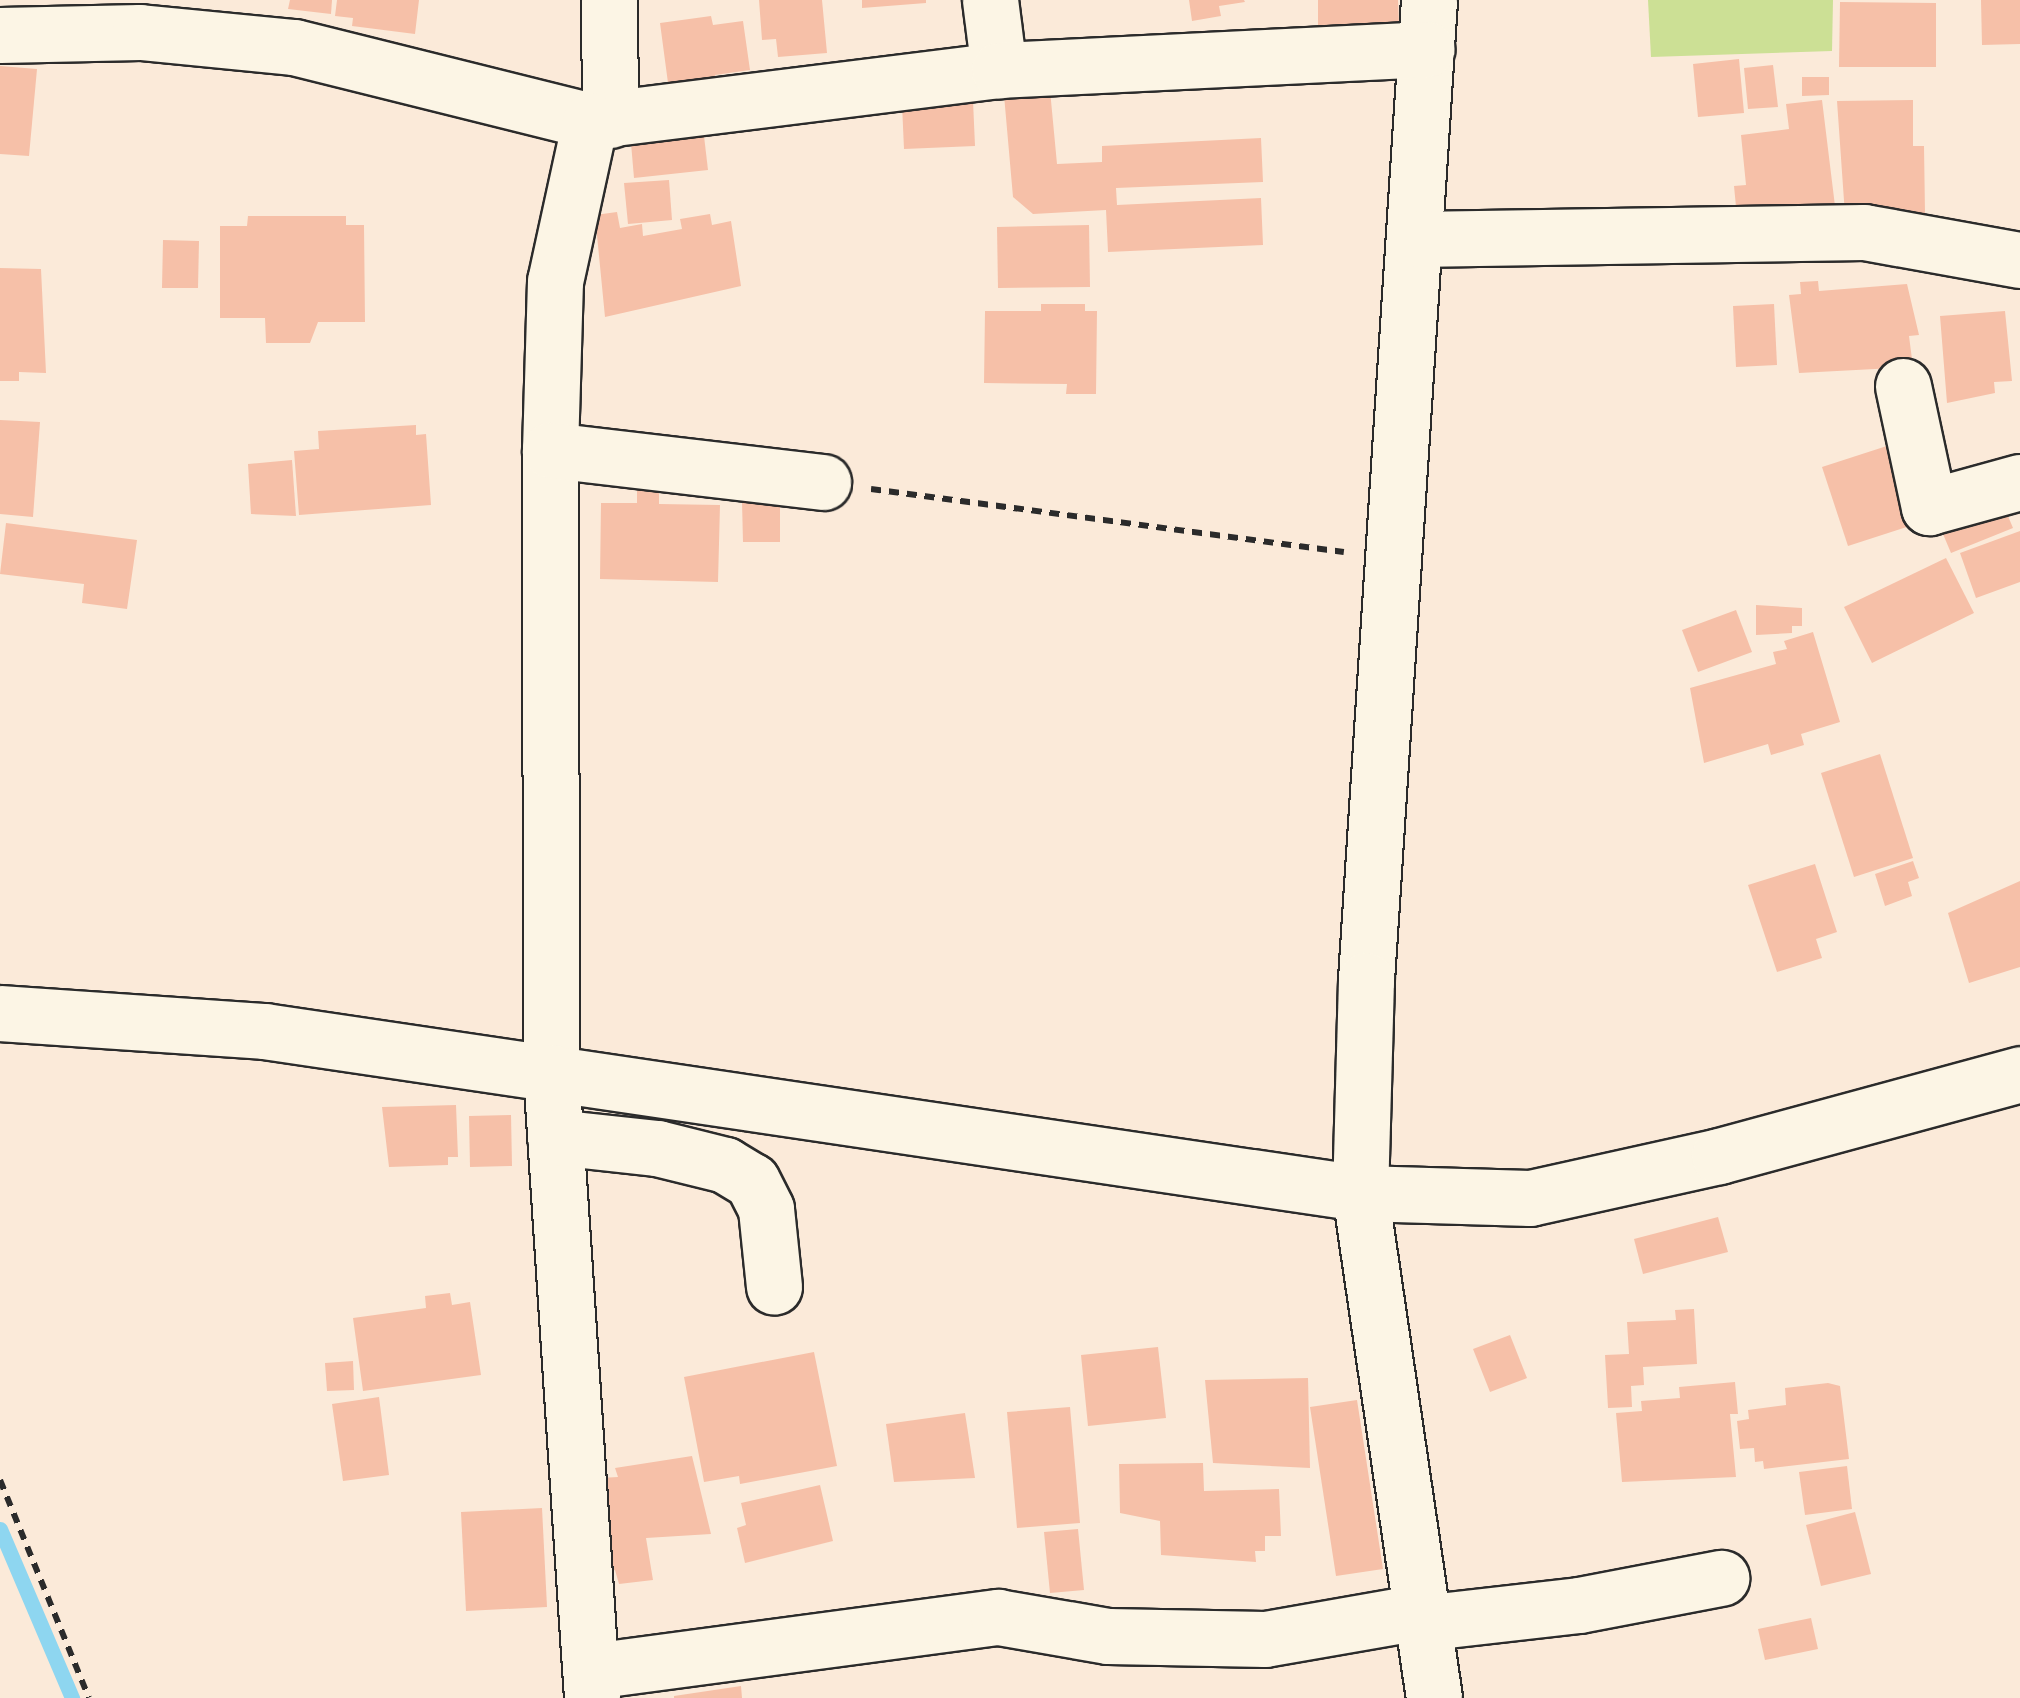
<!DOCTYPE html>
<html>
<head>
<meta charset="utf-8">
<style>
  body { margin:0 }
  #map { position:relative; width:2020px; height:1698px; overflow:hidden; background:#fbead9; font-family:"Architects Daughter",sans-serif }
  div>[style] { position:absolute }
  .green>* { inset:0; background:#cce095 }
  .stream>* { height:15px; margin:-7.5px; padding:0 7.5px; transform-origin:7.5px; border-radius:7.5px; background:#8ed6f0 }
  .building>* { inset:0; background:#f6c0a8 }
  .path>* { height:6px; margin-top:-3px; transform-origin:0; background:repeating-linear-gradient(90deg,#2b2b2b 0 10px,transparent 0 18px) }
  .roads { filter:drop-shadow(2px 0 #2b2b2b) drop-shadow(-2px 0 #2b2b2b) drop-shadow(0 2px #2b2b2b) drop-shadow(0 -2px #2b2b2b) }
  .minor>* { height:55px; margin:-27.5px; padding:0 27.5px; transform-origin:27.5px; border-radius:27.5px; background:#fcf5e5 }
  span { translate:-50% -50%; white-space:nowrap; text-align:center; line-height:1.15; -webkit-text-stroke:8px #fcf5e5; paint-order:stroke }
</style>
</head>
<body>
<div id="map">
  <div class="green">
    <i style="clip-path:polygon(1648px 0,1833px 0,1832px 51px,1651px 57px)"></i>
  </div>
  <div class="stream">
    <i style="left:0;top:1529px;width:184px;rotate:66.9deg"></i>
  </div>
  <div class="building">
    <i style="clip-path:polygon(290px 0,332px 0,331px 14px,288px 9px)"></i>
    <i style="clip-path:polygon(337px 0,419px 0,415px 34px,352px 26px,353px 18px,335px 16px)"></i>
    <i style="clip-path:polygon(759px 0,822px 0,827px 53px,778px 57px,776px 39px,762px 40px)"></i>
    <i style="clip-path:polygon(862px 0,926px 0,926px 3px,862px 8px)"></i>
    <i style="clip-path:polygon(1189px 0,1244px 0,1245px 2px,1219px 6px,1221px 16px,1192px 21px)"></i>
    <i style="clip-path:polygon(1318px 0,1398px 0,1399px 24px,1318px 25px)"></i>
    <i style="clip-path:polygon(1981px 0,2020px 0,2020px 44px,1982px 45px)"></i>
    <i style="clip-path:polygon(1840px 2px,1936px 3px,1936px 67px,1839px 67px)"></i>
    <i style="clip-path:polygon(711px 16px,713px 25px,743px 21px,750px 70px,715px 75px,717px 83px,668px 83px,660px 23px)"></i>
    <i style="clip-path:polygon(1739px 59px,1744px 113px,1698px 117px,1693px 64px)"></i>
    <i style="clip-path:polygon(1773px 65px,1778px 107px,1748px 109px,1744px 68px)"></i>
    <i style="clip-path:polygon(0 66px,37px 69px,29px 156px,0 154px)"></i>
    <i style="clip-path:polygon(1802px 77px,1829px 77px,1829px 95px,1802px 96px)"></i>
    <i style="clip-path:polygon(1050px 90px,1057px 164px,1102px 162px,1102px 146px,1261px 138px,1263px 182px,1116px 188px,1117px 205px,1261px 198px,1263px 245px,1108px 252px,1106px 210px,1033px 214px,1013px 197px,1004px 95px)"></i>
    <i style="clip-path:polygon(1822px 100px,1835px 206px,1737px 217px,1734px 186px,1746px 185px,1741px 135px,1789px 129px,1786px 104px)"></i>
    <i style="clip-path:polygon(1913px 100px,1913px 146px,1924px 146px,1925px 213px,1845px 215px,1837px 101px)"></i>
    <i style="clip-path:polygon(973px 101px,975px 146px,904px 149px,902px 104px)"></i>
    <i style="clip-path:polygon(704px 136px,708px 170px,634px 178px,631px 143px)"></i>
    <i style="clip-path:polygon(669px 180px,672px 220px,628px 224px,624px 183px)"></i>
    <i style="clip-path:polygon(617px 212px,620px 228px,642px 224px,643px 236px,682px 229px,680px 219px,710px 214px,712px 225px,731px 221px,741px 286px,605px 317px,595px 215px)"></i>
    <i style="clip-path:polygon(248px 216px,346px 216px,346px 225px,364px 225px,365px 322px,318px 322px,310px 343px,266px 343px,265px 318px,220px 318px,220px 226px,247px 226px)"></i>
    <i style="clip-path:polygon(1089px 225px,1090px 287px,998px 288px,997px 227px)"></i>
    <i style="clip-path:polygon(163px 240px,199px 241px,198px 288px,162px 288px)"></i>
    <i style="clip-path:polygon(0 268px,41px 269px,46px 373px,19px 372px,19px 381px,0 381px)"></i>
    <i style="clip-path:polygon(1818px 281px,1819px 291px,1907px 284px,1919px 335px,1909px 336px,1913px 367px,1799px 373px,1789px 295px,1801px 294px,1800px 282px)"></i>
    <i style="clip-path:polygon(1041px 304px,1085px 304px,1085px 311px,1097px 311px,1096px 394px,1066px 394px,1067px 384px,984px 383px,985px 311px,1041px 311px)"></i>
    <i style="clip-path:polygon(1774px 304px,1777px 365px,1736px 367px,1733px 306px)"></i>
    <i style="clip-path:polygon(2005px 311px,2012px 381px,1994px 382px,1995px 393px,1947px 403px,1940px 316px)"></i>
    <i style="clip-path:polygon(0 420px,40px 422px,33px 517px,0 514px)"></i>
    <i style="clip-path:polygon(416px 425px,416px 435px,426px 434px,431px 505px,299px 515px,294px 451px,319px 449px,318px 431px)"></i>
    <i style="clip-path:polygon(1893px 444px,1919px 523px,1848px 546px,1822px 467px)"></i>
    <i style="clip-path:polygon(292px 460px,296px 516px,251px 514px,248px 464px)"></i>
    <i style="clip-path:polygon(637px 488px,659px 488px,659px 504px,720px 505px,718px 582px,600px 579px,601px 503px,637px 503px)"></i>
    <i style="clip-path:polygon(742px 501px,780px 501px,780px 542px,743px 542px)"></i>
    <i style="clip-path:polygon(2005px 509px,2013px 528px,1951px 553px,1943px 534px)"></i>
    <i style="clip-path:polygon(6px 523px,137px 540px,127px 609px,82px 603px,84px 584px,0 574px)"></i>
    <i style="clip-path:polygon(2020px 531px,2020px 582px,1976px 598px,1960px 553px)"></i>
    <i style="clip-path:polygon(1946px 558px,1974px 613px,1872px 663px,1844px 607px)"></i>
    <i style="clip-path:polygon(1756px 605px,1802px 608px,1802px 626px,1792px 626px,1792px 633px,1756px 635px)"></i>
    <i style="clip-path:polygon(1736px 610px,1752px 652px,1698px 672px,1682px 630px)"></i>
    <i style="clip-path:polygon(1813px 632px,1840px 722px,1801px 734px,1804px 745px,1771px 755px,1768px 744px,1704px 763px,1690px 688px,1776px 664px,1773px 652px,1787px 649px,1784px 641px)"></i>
    <i style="clip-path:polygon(1880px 754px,1913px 858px,1854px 877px,1821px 773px)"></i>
    <i style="clip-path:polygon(1913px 861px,1919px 878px,1908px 882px,1912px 896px,1885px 906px,1875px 874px)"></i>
    <i style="clip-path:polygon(1815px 864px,1837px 932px,1816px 939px,1822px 958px,1777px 972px,1748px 885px)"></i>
    <i style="clip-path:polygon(2020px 881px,2020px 967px,1969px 983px,1948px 913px)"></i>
    <i style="clip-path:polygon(456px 1105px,458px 1157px,448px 1157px,448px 1165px,389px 1167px,382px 1107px)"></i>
    <i style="clip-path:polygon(511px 1115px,512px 1166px,470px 1167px,469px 1116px)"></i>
    <i style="clip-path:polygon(1718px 1217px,1728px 1252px,1643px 1274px,1634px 1239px)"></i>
    <i style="clip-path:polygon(450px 1293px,452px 1305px,470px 1302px,481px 1375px,363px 1391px,353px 1318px,426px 1308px,425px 1296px)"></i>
    <i style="clip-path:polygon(1694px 1309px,1697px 1364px,1643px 1367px,1644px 1385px,1631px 1386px,1632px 1407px,1608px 1408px,1605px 1355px,1629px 1354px,1627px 1322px,1676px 1320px,1675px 1310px)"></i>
    <i style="clip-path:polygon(1510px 1335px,1527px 1378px,1490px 1392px,1473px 1349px)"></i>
    <i style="clip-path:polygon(1158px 1347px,1166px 1418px,1088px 1426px,1081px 1355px)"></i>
    <i style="clip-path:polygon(814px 1352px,837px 1466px,740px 1484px,739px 1476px,704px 1482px,684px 1377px)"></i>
    <i style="clip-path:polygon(353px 1361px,354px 1390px,327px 1391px,325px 1363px)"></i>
    <i style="clip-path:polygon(1308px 1378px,1310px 1468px,1213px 1463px,1205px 1380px)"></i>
    <i style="clip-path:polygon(1735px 1382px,1738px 1414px,1730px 1414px,1736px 1477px,1622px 1482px,1616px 1413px,1642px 1411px,1641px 1401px,1680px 1398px,1679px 1387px)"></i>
    <i style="clip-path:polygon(1828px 1383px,1840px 1386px,1849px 1459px,1764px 1469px,1763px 1461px,1755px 1462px,1754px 1448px,1740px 1449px,1737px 1421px,1749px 1419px,1748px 1410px,1786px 1405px,1785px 1388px)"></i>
    <i style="clip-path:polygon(379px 1397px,389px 1475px,343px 1481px,332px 1404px)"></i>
    <i style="clip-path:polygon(1357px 1400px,1383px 1569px,1336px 1576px,1310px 1407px)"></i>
    <i style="clip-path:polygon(1070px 1407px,1080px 1523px,1017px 1528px,1007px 1412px)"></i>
    <i style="clip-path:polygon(965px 1413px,975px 1478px,894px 1482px,886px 1424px)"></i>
    <i style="clip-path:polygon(692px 1456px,711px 1534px,646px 1538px,653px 1580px,619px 1584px,615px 1570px,607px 1572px,600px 1478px,618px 1477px,615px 1468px)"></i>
    <i style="clip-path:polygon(1203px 1463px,1204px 1491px,1279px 1489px,1281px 1536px,1265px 1536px,1265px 1551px,1255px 1551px,1256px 1562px,1161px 1555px,1160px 1521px,1120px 1513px,1119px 1464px)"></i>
    <i style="clip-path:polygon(1847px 1466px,1852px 1509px,1805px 1515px,1799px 1472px)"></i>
    <i style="clip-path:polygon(820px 1485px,833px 1541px,745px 1563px,737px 1528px,746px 1525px,741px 1503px)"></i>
    <i style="clip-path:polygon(542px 1508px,547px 1607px,466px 1611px,461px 1512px)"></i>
    <i style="clip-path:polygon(1855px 1512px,1871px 1574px,1821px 1586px,1806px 1525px)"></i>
    <i style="clip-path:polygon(1078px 1529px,1084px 1590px,1050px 1593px,1044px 1532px)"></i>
    <i style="clip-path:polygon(1811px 1618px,1818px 1649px,1765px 1660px,1758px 1629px)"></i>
    <i style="clip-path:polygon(741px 1686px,742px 1698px,674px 1698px,674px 1696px)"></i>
  </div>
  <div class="path">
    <i style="left:871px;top:489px;width:477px;rotate:7.6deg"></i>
    <i style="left:0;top:1480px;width:235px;rotate:67.8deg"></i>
  </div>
  <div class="roads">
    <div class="minor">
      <i style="left:609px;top:0;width:120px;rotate:89.5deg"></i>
      <i style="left:990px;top:0;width:71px;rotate:82.7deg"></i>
      <i style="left:1429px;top:0;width:982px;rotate:93.68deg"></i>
      <i style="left:1366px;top:980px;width:213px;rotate:91.6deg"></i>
      <i style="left:1360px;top:1193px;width:510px;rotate:81.66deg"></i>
      <i style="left:0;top:35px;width:140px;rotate:-1.2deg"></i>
      <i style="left:140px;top:32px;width:155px;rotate:5.6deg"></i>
      <i style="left:294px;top:47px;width:305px;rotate:14deg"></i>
      <i style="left:590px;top:121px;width:412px;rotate:-7.1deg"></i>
      <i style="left:999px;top:70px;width:428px;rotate:-2.8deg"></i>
      <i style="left:590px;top:121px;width:164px;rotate:102.3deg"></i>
      <i style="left:555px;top:281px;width:169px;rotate:91.7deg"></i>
      <i style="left:550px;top:450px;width:622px;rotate:89.91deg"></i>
      <i style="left:551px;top:1072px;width:627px;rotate:86.25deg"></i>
      <i style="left:1414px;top:239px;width:450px;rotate:-0.9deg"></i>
      <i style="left:1864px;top:232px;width:158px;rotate:10.2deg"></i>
      <i style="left:1903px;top:386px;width:124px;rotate:77.9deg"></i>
      <i style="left:1929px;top:507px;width:94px;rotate:-15.4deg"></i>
      <i style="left:550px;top:450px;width:275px;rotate:6.7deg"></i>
      <i style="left:0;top:1013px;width:265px;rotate:3.9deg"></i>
      <i style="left:264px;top:1031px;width:1108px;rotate:8.41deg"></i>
      <i style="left:1360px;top:1193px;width:170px;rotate:1.7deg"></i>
      <i style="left:1530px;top:1198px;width:194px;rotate:-12.5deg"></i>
      <i style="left:1719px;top:1156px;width:312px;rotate:-15.2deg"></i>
      <i style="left:555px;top:1137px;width:103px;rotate:6.2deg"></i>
      <i style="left:657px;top:1148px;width:70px;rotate:14deg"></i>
      <i style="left:725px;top:1165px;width:31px;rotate:31deg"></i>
      <i style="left:752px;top:1181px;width:31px;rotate:63deg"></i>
      <i style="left:766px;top:1209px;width:78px;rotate:84.1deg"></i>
      <i style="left:1421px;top:1623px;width:159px;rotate:-6.5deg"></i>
      <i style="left:1579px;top:1605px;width:145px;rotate:-10.8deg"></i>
      <i style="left:592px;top:1671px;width:410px;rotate:-7.6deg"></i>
      <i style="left:998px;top:1617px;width:112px;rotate:9.8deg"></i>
      <i style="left:1108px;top:1636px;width:157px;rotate:1.1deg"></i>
      <i style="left:1265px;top:1639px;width:156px;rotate:-9.9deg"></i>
    </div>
  </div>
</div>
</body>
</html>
